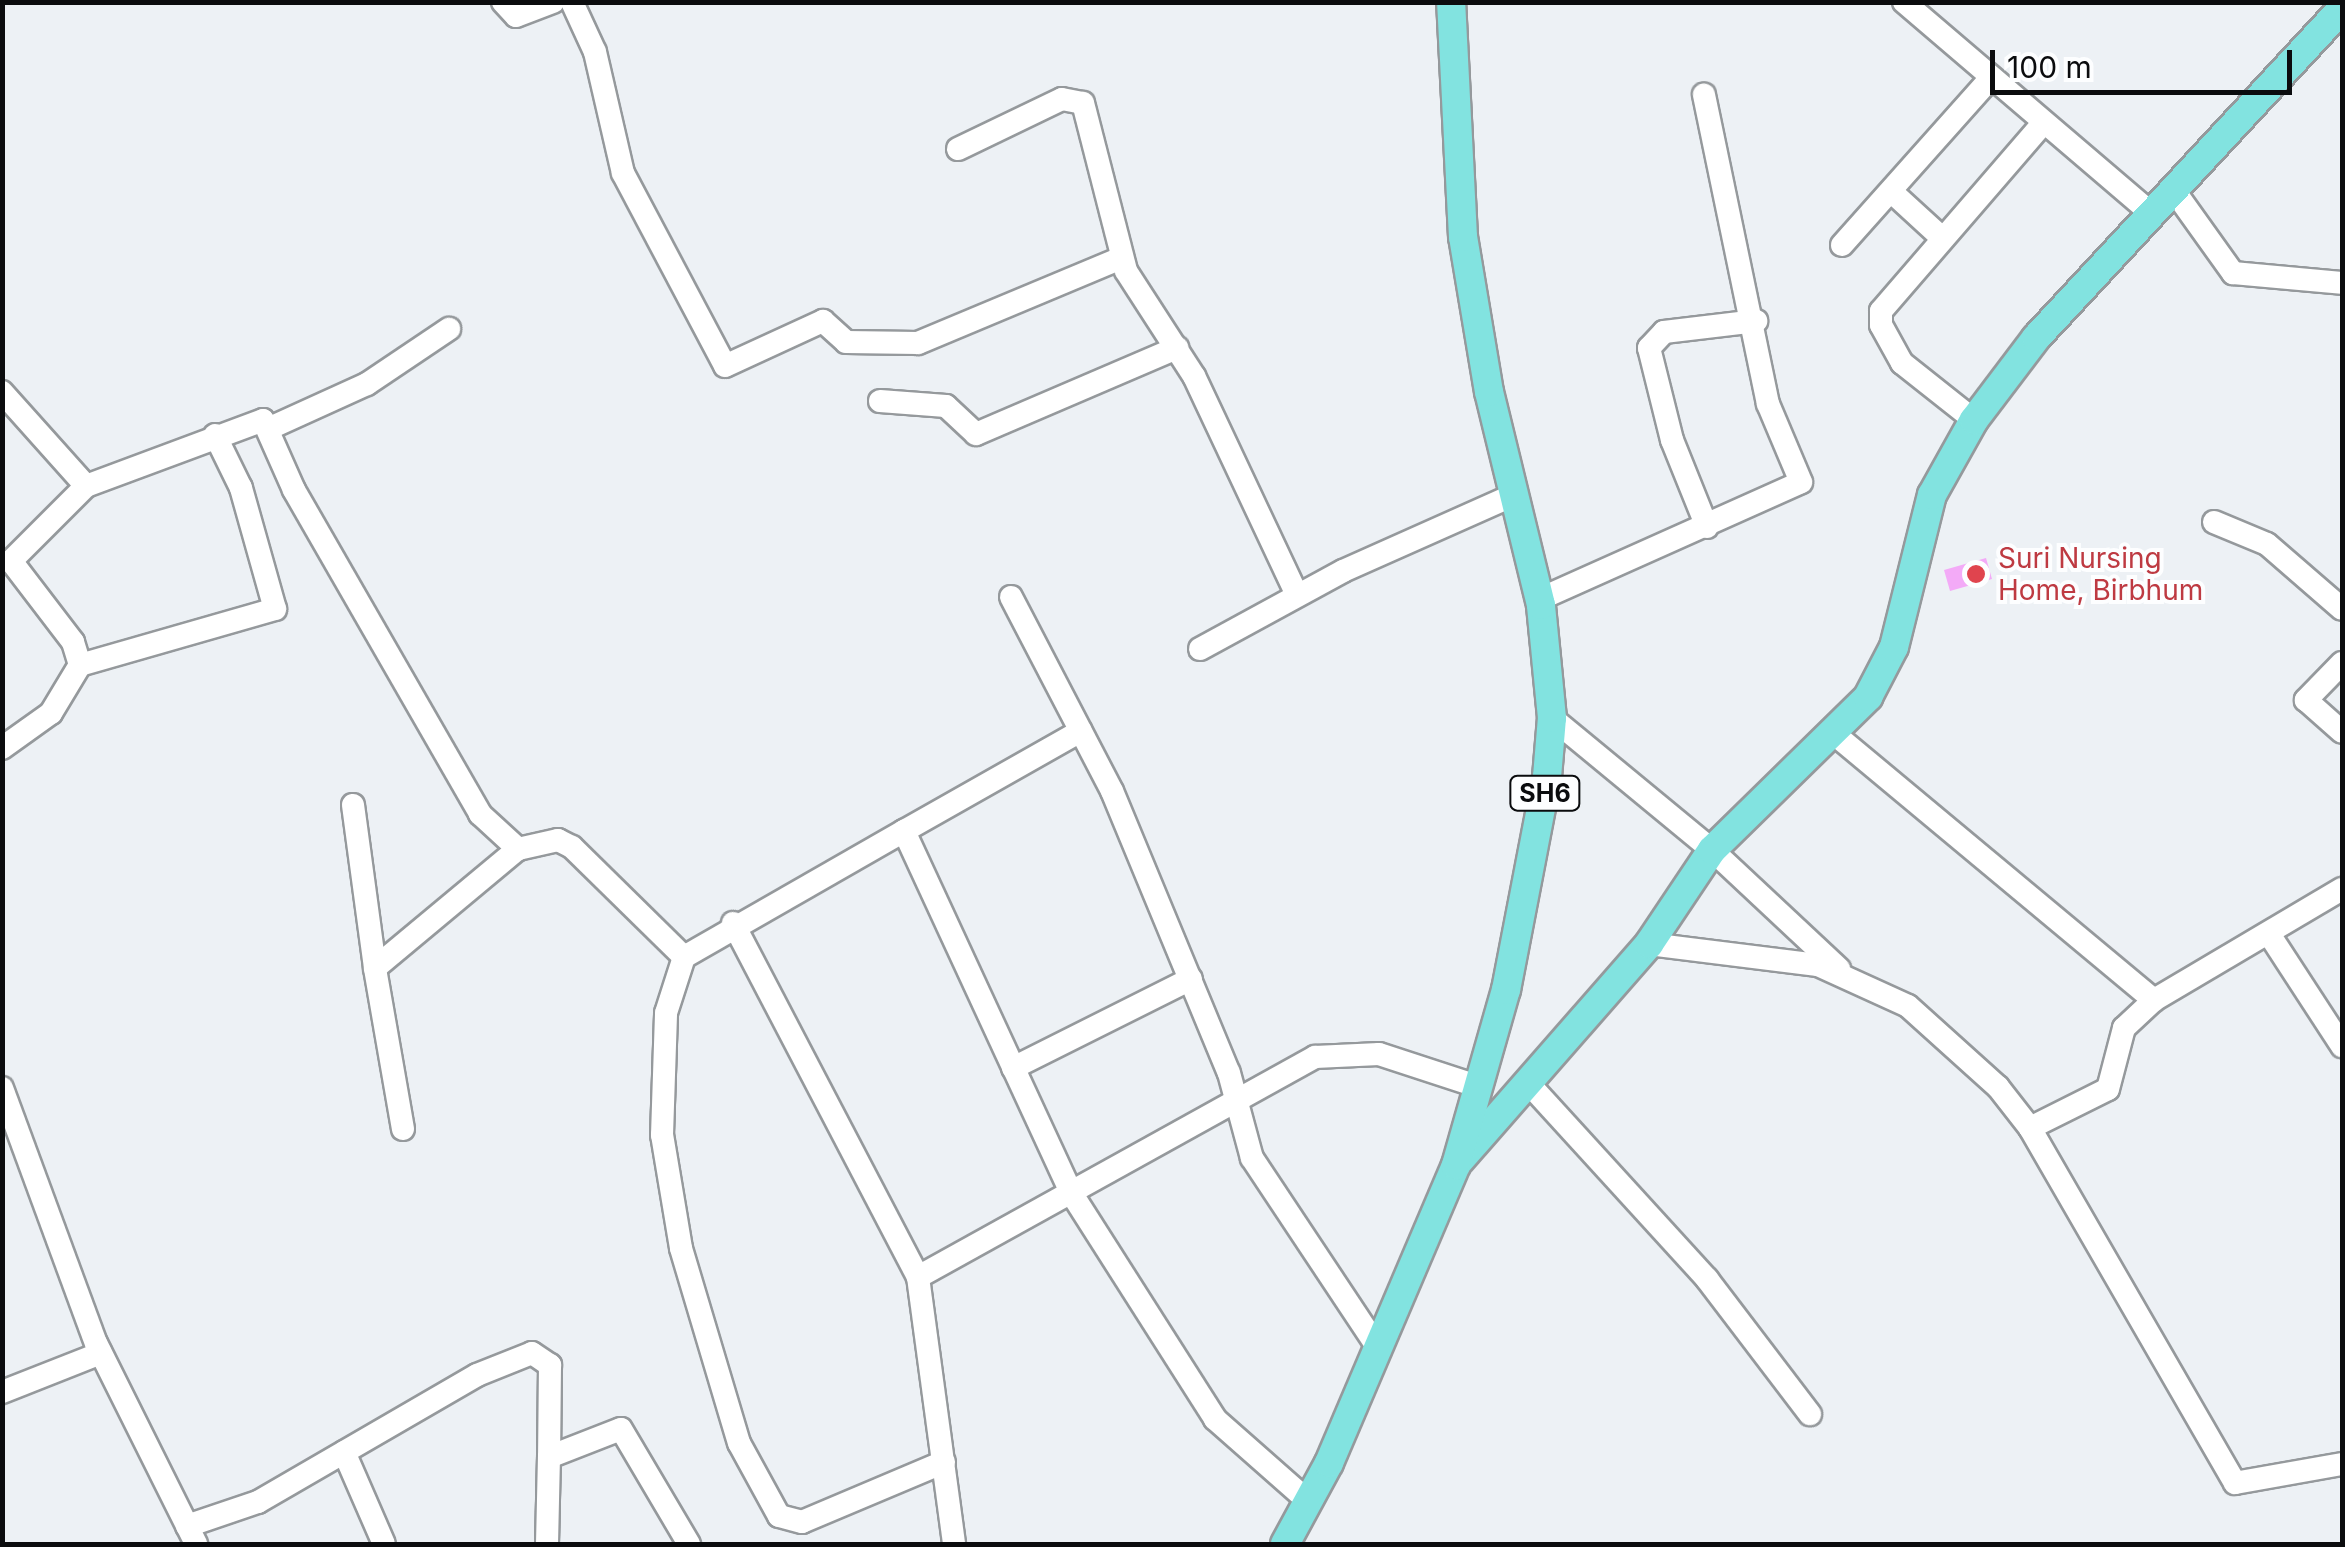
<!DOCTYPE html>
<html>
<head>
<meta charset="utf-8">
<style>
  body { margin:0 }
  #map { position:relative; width:2345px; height:1547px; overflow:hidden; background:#edf1f5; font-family:Inter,sans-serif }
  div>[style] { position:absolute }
  .building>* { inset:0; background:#f3aaf7 }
  .roads { filter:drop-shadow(2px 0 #95999c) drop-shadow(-2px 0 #95999c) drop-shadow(0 2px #95999c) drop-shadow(0 -2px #95999c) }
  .minor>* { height:22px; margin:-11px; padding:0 11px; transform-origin:11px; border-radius:11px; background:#fff }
  .major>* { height:28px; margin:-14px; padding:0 14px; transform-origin:14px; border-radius:14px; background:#82e3e0 }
  .dots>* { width:28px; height:28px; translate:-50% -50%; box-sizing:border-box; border:5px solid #fdfeff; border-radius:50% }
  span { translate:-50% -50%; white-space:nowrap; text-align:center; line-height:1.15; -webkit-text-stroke:8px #fdfeff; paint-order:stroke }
  .shield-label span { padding:2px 8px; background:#fdfeff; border:2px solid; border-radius:8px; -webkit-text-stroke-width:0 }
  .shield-label { font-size:25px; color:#0b0c0e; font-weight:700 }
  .health-label { font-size:28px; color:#be3a42 }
  .left { translate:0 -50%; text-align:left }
  .frame { position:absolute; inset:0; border:5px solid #0b0c0e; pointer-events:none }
  .scale { position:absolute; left:1990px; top:50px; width:302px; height:45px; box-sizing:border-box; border:5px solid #0b0c0e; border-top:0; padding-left:12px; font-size:30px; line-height:35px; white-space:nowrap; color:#0b0c0e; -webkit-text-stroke:8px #fdfeff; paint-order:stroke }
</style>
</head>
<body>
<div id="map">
  <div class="building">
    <i style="clip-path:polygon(1986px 558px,1992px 579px,1950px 591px,1944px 570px)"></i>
  </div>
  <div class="roads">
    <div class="minor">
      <i style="left:503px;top:2px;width:19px;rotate:47deg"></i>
      <i style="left:516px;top:16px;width:40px;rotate:-21deg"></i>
      <i style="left:572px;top:2px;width:55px;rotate:65.3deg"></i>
      <i style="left:595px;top:52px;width:124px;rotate:77deg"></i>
      <i style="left:623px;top:173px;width:218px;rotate:62.1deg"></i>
      <i style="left:725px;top:366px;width:108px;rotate:-24.7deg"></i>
      <i style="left:823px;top:321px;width:31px;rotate:42deg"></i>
      <i style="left:846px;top:342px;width:72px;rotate:0.8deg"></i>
      <i style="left:918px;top:343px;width:220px;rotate:-22.7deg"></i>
      <i style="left:1904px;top:2px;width:328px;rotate:40.5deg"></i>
      <i style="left:958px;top:149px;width:115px;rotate:-25.7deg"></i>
      <i style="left:1062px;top:99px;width:21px;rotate:11deg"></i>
      <i style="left:1083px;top:103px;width:173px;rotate:75.6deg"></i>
      <i style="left:1126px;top:271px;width:125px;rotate:57.1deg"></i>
      <i style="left:1194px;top:376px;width:242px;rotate:64.8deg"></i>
      <i style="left:2175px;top:192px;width:100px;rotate:54.4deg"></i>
      <i style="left:2233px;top:273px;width:109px;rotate:5.2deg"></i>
      <i style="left:1894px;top:194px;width:65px;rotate:42.5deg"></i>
      <i style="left:1842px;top:245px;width:222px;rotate:-48.3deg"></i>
      <i style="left:2px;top:392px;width:126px;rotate:48.2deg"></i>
      <i style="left:86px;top:486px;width:189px;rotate:-20.4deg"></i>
      <i style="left:263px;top:420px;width:77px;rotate:66.1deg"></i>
      <i style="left:294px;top:490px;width:374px;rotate:60.1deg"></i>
      <i style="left:480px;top:814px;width:52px;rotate:42.6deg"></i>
      <i style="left:518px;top:849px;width:41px;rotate:-12.7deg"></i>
      <i style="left:558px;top:840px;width:16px;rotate:27deg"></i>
      <i style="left:572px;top:847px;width:157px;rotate:44.5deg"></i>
      <i style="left:880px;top:401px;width:66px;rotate:4.3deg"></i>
      <i style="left:946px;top:406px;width:41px;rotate:43deg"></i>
      <i style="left:976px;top:434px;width:219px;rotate:-23.2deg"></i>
      <i style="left:1974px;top:420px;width:92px;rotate:-141.6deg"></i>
      <i style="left:1902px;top:363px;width:43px;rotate:-118.9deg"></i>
      <i style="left:1881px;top:325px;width:14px;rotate:-90deg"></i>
      <i style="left:1881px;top:311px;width:248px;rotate:-49.2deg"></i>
      <i style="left:270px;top:428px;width:107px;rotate:-24.4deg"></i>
      <i style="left:367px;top:384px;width:99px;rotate:-33.9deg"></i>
      <i style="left:2214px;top:522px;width:57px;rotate:22.5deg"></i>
      <i style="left:2267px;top:544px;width:99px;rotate:40.9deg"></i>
      <i style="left:1707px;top:527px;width:94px;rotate:-111.9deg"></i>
      <i style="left:1672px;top:440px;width:95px;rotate:-104deg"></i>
      <i style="left:1649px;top:348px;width:22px;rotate:-47deg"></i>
      <i style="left:1664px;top:332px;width:93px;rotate:-6.8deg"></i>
      <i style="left:1011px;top:597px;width:219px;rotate:62.5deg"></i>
      <i style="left:1112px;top:791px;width:305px;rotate:67.5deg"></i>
      <i style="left:1229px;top:1073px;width:88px;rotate:74.9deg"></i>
      <i style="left:1252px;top:1158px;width:228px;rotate:56.4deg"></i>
      <i style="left:1540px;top:599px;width:286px;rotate:-24.1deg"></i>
      <i style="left:1801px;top:482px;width:85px;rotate:-112.9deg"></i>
      <i style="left:1768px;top:404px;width:316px;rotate:-101.7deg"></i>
      <i style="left:1200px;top:649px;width:163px;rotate:-28.6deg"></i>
      <i style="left:1343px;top:571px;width:189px;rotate:-24deg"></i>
      <i style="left:2342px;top:663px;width:52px;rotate:134.2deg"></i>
      <i style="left:2306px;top:700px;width:48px;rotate:41.6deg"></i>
      <i style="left:80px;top:665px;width:203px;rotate:-16deg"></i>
      <i style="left:275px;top:609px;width:126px;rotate:-105.7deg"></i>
      <i style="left:241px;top:488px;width:59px;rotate:-116.1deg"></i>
      <i style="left:1552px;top:718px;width:207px;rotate:39.5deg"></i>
      <i style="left:1712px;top:850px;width:174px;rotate:43.1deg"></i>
      <i style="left:1832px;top:732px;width:419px;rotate:39.8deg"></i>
      <i style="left:2px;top:748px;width:60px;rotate:-35.5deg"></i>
      <i style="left:51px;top:713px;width:56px;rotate:-58.9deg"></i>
      <i style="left:80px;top:665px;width:24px;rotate:-107deg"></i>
      <i style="left:73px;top:642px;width:102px;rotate:-127.4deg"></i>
      <i style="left:11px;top:561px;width:106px;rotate:-45deg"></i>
      <i style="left:353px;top:805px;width:164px;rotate:82.3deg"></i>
      <i style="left:904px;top:831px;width:203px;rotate:-29.5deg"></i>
      <i style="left:733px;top:923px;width:399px;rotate:62.4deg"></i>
      <i style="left:918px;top:1277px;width:269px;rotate:82.3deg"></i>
      <i style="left:2269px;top:934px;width:134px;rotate:56.9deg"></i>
      <i style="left:1649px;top:944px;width:170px;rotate:7.1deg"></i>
      <i style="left:1818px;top:965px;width:99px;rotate:24.5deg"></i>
      <i style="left:1908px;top:1006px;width:121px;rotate:42deg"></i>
      <i style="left:1998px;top:1087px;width:52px;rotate:52deg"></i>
      <i style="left:2030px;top:1128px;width:410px;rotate:60deg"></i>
      <i style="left:2235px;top:1483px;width:109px;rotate:-10.1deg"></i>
      <i style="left:1013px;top:1068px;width:199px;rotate:-26.6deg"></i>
      <i style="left:1530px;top:1085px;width:263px;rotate:47.6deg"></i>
      <i style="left:1707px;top:1279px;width:170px;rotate:52.7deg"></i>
      <i style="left:2px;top:1088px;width:272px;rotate:69.8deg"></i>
      <i style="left:96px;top:1343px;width:225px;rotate:63.5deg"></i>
      <i style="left:2030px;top:1128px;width:87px;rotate:-26.6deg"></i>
      <i style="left:2108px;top:1089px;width:63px;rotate:-75.3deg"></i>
      <i style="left:2124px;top:1028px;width:41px;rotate:-43deg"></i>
      <i style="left:2154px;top:1000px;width:218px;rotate:-30.6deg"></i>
      <i style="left:403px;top:1129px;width:163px;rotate:-99.9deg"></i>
      <i style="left:375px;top:968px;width:186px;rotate:-39.8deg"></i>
      <i style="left:918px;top:1277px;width:454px;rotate:-29deg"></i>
      <i style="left:1315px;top:1057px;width:64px;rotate:-2.7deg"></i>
      <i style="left:1379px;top:1054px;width:103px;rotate:18.1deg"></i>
      <i style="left:2px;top:1392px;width:106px;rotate:-21.5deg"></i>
      <i style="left:344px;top:1452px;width:100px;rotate:66.5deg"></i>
      <i style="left:944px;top:1462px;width:154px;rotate:157.1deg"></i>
      <i style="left:802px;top:1522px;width:24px;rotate:-165deg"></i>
      <i style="left:779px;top:1516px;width:83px;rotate:-118.7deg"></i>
      <i style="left:739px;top:1443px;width:203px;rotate:-106.6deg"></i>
      <i style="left:681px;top:1248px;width:115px;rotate:-99.5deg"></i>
      <i style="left:662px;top:1135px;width:122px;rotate:-88.1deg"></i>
      <i style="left:666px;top:1013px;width:59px;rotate:-72.2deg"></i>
      <i style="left:684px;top:957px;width:254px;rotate:-29.8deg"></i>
      <i style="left:904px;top:831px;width:396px;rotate:65.2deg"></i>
      <i style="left:1070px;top:1191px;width:270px;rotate:57.5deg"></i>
      <i style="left:1215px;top:1419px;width:124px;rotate:41.4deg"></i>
      <i style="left:187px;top:1526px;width:75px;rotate:-18.7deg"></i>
      <i style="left:258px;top:1502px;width:253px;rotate:-30.1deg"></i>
      <i style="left:477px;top:1375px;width:59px;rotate:-21.8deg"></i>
      <i style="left:532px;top:1353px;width:22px;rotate:34deg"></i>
      <i style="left:550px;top:1365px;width:92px;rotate:90.6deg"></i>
      <i style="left:547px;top:1544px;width:87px;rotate:-88.7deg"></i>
      <i style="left:549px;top:1457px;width:77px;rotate:-21.3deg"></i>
      <i style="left:621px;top:1429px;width:134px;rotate:59.4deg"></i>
    </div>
    <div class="major">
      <i style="left:1460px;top:1160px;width:287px;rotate:-48.8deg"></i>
      <i style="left:1649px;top:944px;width:113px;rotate:-56.2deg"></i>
      <i style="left:1712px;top:850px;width:219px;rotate:-44.4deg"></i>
      <i style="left:1868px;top:697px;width:56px;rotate:-62.5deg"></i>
      <i style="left:1894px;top:647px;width:157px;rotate:-76deg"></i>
      <i style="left:1932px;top:495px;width:86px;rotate:-60.8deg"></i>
      <i style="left:1974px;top:420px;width:103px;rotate:-52.9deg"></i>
      <i style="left:2036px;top:338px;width:449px;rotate:-47.1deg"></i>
      <i style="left:1285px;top:1544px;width:92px;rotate:-61.5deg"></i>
      <i style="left:1329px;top:1463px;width:324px;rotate:-66.9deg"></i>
      <i style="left:1456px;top:1165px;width:182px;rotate:-74.1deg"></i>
      <i style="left:1506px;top:990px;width:217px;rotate:-79.1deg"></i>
      <i style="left:1547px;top:777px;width:59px;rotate:-85.2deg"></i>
      <i style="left:1552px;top:718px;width:114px;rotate:-95.6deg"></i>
      <i style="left:1541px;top:605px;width:219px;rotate:-103.7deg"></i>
      <i style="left:1489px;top:392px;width:157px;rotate:-99.5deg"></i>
      <i style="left:1463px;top:237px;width:235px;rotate:-92.9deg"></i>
    </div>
  </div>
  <div class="dots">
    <i style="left:1976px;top:574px;background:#e0444e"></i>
  </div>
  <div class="shield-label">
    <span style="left:1545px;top:793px">SH6</span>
  </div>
  <div class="health-label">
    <span class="left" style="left:1998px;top:574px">Suri Nursing<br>Home, Birbhum</span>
  </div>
  <div class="frame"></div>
  <div class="scale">100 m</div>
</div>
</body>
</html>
